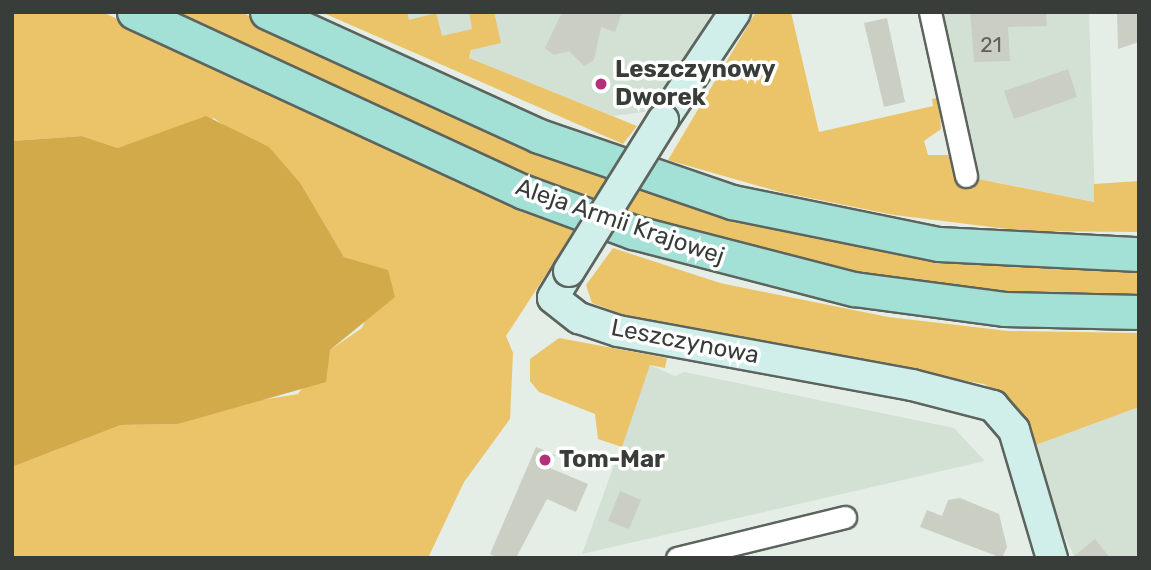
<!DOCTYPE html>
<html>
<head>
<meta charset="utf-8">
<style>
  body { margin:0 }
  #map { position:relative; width:1151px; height:570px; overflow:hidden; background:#e4eee6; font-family:Rubik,sans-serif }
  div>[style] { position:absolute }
  .built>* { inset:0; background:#d3e1d5 }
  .green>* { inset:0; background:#ebc369 }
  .forest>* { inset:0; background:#d3aa49 }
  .building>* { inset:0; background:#cbcec3 }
  .roads { filter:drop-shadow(2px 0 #5c645d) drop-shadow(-2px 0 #5c645d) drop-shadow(0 2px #5c645d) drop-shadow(0 -2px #5c645d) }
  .street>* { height:21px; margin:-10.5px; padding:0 10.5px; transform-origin:10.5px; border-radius:10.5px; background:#fff }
  .secondary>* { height:30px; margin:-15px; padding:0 15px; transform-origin:15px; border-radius:15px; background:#d1efea }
  .primary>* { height:33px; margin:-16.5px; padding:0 16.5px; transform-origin:16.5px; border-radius:16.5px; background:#a3e0d5 }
  .bridges { filter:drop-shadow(2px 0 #5c645d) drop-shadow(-2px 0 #5c645d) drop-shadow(0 2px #5c645d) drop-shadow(0 -2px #5c645d) }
  .secondary-bridge>* { height:30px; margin:-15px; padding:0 15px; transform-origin:15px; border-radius:15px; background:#d1efea }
  .dots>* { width:19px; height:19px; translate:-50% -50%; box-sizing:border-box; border:4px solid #fff; border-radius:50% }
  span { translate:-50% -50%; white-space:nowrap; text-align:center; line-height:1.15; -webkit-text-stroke:7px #fff; paint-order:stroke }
  .number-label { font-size:21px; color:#5e615c }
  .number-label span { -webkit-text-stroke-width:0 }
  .poi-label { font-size:24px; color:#393d3a; font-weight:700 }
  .left { translate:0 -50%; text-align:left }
  .street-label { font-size:24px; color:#393d3a }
  .frame { position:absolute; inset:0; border:14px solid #393d3a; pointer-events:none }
</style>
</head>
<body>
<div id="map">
  <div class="built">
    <i style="clip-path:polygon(389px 12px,713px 12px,651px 111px,613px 116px,469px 58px,472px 51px)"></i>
    <i style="clip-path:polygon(943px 12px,1089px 12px,1095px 202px,978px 179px)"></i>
    <i style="clip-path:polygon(650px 365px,675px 376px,684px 372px,954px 428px,985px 461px,582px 554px)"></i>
    <i style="clip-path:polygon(1139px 407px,1139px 558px,1075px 558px,1047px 499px,1033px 446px)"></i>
  </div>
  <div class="green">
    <i style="clip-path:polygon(12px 12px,102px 12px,577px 227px,506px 336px,513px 353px,510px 419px,464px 482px,428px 558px,12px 558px,12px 467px,121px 425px,178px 424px,232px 405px,298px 394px,330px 350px,362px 328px,387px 270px,344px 257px,301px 184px,214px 118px,118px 148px,82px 136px,12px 141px)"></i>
    <i style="clip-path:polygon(163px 12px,241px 12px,557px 160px,679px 201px,764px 226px,890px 251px,998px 265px,1139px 270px,1139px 302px,890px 284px,755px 255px,581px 200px)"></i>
    <i style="clip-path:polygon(321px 12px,407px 12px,409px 20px,436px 13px,442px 36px,472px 29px,469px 12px,494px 12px,501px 43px,471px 50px,469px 58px,637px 126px,623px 144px)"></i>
    <i style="clip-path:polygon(756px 12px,791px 12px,819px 132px,933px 106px,932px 99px,939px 97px,941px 129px,924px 141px,928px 155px,950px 155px,959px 183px,978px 179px,1094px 202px,1094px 184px,1139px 181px,1139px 232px,1025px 231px,894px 215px,780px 192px,668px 160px)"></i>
    <i style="clip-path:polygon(613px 248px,720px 283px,888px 317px,1008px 331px,1139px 333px,1139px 407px,1033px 446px,1006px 397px,984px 384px,623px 322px,624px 315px,592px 303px,586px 285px)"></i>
    <i style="clip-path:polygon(559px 338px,667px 358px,665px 368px,650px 365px,622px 447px,598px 439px,595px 414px,539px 392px,530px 381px,530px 359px)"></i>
  </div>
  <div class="forest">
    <i style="clip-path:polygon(206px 116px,269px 147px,301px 184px,344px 257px,388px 270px,395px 297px,330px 350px,326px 382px,178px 424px,121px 425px,12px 467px,12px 141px,82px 136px,118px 148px)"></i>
  </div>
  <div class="building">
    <i style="clip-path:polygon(562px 12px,622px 12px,615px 32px,601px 27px,594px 60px,584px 66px,569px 51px,554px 55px,545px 48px)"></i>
    <i style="clip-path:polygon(970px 12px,1046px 12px,1047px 26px,1008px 27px,1010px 61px,974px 62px)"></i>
    <i style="clip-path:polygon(1117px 12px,1139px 12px,1139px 42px,1118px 49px)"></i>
    <i style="clip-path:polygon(887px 18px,905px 102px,884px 107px,864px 23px)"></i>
    <i style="clip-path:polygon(1068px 69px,1077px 97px,1014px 119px,1004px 91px)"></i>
    <i style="clip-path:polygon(536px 447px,555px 455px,550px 468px,588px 484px,576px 512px,547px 499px,516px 558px,498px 558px,490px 554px)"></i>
    <i style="clip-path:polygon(620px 491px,641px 500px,629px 529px,608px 521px)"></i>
    <i style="clip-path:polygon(960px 498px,999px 514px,1007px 547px,1002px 558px,920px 527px,927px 510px,942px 516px,948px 500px)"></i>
    <i style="clip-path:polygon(1095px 539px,1110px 558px,1072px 558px)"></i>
  </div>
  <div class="roads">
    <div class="street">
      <i style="left:930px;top:12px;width:168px;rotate:77.6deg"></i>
      <i style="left:677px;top:558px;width:173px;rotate:-13.7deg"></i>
    </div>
    <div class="secondary">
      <i style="left:663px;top:120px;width:130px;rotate:-56.3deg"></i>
      <i style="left:569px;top:271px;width:31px;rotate:121deg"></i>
      <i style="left:553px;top:298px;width:33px;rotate:38deg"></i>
      <i style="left:579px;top:318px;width:41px;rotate:18.4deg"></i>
      <i style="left:618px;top:331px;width:299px;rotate:10.4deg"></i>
      <i style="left:912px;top:385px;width:84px;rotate:14.5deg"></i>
      <i style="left:993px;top:406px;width:32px;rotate:49deg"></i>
      <i style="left:1014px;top:430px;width:134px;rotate:73.5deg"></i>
    </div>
    <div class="primary">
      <i style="left:134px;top:12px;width:430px;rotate:24.8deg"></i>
      <i style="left:524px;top:192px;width:116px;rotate:20.2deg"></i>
      <i style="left:633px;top:232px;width:228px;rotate:14.5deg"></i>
      <i style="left:854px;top:289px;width:151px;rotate:7.6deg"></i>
      <i style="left:1004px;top:309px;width:135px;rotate:1.3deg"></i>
      <i style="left:267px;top:12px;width:299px;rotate:24.5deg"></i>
      <i style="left:539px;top:136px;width:204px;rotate:18.9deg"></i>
      <i style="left:732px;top:202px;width:211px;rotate:11.5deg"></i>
      <i style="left:939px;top:244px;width:200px;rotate:2.9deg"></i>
    </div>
  </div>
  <div class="bridges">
    <div class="secondary-bridge">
      <i style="left:569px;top:271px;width:178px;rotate:-58.1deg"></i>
    </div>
  </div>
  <div class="dots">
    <i style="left:601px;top:84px;background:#b43078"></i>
    <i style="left:545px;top:460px;background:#b43078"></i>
  </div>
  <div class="number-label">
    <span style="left:991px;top:45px">21</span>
  </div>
  <div class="poi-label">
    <span class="left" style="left:615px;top:84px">Leszczynowy<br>Dworek</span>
    <span class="left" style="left:559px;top:460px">Tom-Mar</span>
  </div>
  <div class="street-label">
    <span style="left:620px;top:222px;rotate:19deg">Aleja Armii Krajowej</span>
    <span style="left:685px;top:342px;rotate:11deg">Leszczynowa</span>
  </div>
  <div class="frame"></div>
</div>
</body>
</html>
